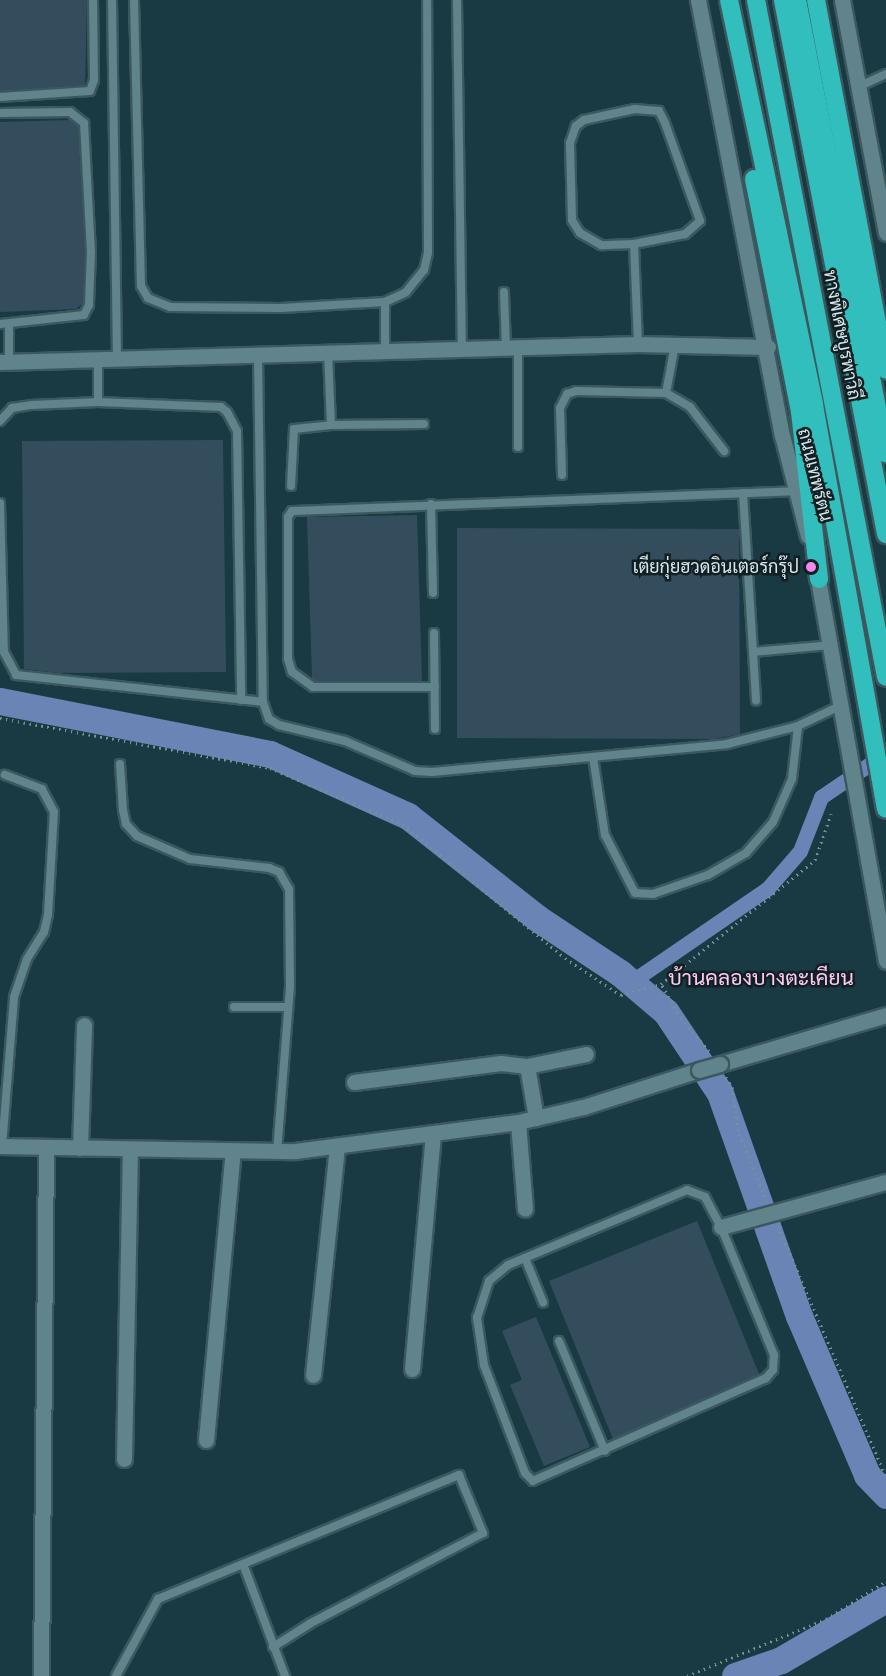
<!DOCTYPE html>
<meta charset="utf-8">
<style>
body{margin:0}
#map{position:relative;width:886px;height:1676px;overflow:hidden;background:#193a42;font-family:Poppins,Sarabun,sans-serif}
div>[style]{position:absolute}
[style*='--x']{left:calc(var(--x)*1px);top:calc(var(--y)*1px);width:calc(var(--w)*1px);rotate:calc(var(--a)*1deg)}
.canal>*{height:15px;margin:-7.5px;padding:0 7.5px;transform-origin:7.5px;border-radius:7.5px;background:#6984b5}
.river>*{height:27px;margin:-13.5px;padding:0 13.5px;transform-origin:13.5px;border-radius:13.5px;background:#6984b5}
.building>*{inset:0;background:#344d5d}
.path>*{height:3px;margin-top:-1.5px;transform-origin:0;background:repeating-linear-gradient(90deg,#779197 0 1.5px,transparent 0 6px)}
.roads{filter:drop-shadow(2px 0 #3c585f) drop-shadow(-2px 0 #3c585f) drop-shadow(0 2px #3c585f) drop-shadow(0 -2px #3c585f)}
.lane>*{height:8px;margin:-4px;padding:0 4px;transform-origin:4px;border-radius:4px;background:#60838c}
.street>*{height:15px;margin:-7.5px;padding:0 7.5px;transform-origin:7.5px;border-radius:7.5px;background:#60838c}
.secondary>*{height:15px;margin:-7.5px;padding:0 7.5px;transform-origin:7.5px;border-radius:7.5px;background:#60838c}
.highway>*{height:18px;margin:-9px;padding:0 9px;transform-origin:9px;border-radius:9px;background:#31bebc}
.bridges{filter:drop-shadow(2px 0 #3c585f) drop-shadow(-2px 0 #3c585f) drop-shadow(0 2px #3c585f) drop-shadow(0 -2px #3c585f)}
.street-bridge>*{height:15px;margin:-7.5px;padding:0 7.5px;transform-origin:7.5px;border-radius:7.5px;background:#60838c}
.dots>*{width:16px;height:16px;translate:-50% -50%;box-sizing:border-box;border:3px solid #111f22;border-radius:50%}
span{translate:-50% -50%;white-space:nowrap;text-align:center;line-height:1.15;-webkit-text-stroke:5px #111f22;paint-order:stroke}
.street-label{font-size:18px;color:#d5e7ec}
.poi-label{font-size:18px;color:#d5e7ec}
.right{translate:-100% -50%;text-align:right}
.quarter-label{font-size:21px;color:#fdcaf6}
</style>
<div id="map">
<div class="canal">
<i style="--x:631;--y:982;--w:165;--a:-34.4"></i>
<i style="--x:767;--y:889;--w:50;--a:-49"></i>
<i style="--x:800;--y:851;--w:58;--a:-68.7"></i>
<i style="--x:821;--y:797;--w:78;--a:-34.1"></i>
</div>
<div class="river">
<i style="--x:0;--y:701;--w:275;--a:11.1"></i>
<i style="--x:270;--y:754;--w:151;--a:24.2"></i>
<i style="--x:408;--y:816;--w:164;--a:38.3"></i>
<i style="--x:537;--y:918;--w:100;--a:33.5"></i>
<i style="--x:620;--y:973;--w:60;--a:40.3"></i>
<i style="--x:666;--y:1012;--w:97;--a:56.3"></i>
<i style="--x:720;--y:1093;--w:237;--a:70.5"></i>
<i style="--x:799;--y:1316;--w:173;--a:66.8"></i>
<i style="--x:867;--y:1475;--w:28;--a:46"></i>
<i style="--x:735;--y:1676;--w:49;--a:-19.2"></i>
<i style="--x:781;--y:1660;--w:121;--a:-30.2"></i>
</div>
<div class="building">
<i style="clip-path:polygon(0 0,87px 0,85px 85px,0 91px)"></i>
<i style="clip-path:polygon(70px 120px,78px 126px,85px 252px,83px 303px,76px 309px,0 312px,0 122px)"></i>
<i style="clip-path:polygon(223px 440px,226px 672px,58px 673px,24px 669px,22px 441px)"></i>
<i style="clip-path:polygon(417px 515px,422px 681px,315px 681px,312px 678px,307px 517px)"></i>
<i style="clip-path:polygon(457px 528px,739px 529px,740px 734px,715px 739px,457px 738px)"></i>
<i style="clip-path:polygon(697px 1221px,759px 1374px,613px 1439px,549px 1281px)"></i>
<i style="clip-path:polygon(536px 1317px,590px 1447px,544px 1466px,510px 1385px,522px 1380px,502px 1331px)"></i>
</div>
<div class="path">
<i style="--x:0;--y:718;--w:275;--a:10.5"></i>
<i style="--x:270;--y:768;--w:144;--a:22.8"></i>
<i style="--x:403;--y:824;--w:210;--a:39.6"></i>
<i style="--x:565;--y:958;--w:67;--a:33.5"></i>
<i style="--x:621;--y:995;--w:41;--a:-15.4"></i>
<i style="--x:709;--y:1051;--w:43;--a:-130.3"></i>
<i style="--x:681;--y:1018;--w:39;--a:-120"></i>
<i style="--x:661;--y:984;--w:198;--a:-38.8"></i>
<i style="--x:815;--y:860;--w:49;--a:-70.8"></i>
<i style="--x:726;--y:1077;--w:12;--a:59"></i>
<i style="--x:732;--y:1087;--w:48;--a:81.5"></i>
<i style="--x:739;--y:1134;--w:73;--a:67.3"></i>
<i style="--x:778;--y:1226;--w:273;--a:66.7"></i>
<i style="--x:687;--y:1676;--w:150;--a:-22.3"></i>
<i style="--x:826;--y:1619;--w:71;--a:-32.3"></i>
</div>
<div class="roads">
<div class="lane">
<i style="--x:112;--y:0;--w:359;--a:89.2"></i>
<i style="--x:134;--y:0;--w:286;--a:88.6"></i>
<i style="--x:141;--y:286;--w:14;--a:60"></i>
<i style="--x:148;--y:298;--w:24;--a:22"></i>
<i style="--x:170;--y:307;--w:111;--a:0.5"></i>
<i style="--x:281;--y:308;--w:104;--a:-3.3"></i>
<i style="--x:385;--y:302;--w:23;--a:-25"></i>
<i style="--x:406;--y:292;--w:28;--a:-51"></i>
<i style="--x:424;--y:270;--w:17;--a:-77"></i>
<i style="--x:428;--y:253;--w:253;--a:-90.2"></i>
<i style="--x:457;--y:0;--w:349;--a:89.2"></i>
<i style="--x:858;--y:87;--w:31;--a:-25"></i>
<i style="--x:0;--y:97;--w:90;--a:-3.8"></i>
<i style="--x:90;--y:91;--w:12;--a:-70"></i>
<i style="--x:94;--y:80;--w:80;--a:-90.7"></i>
<i style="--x:635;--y:109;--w:24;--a:5"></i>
<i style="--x:659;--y:111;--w:13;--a:63"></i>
<i style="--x:665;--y:123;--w:104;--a:70.3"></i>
<i style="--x:700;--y:221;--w:20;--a:139"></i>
<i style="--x:685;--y:234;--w:52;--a:168.9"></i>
<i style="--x:634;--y:244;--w:33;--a:178"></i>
<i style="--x:601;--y:245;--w:24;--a:-150"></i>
<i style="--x:580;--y:233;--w:15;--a:-122"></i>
<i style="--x:572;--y:220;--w:77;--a:-91.5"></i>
<i style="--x:570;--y:143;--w:18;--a:-71"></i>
<i style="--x:576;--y:126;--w:10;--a:-37"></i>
<i style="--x:584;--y:120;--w:52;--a:-12.2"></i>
<i style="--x:0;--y:113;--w:70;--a:-0.8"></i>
<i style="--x:70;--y:112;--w:18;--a:38"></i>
<i style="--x:84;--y:123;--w:129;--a:86.9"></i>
<i style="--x:91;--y:252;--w:53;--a:92.2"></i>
<i style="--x:89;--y:305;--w:11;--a:117"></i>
<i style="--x:84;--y:315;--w:84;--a:173.9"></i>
<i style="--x:634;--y:244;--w:100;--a:87.7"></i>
<i style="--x:504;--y:292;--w:56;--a:88"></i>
<i style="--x:9;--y:324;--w:37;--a:90"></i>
<i style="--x:518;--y:348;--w:99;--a:90"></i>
<i style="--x:385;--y:351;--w:49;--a:-90"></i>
<i style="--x:328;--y:353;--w:72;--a:87.6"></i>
<i style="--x:331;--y:425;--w:93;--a:-0.6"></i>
<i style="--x:258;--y:355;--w:347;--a:89.2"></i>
<i style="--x:263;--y:702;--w:18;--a:71"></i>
<i style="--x:269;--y:719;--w:12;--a:31"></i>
<i style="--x:279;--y:725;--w:68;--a:13.6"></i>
<i style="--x:345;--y:741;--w:76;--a:23.2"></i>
<i style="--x:415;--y:771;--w:17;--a:3"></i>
<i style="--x:432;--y:772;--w:296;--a:-5.4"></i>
<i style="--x:727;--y:744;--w:73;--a:-14.2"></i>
<i style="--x:798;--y:726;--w:49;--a:-25.5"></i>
<i style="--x:666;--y:393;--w:49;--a:-79.4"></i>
<i style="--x:98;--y:402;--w:43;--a:-90"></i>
<i style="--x:0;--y:421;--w:18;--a:-47"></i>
<i style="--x:12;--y:408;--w:20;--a:-9"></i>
<i style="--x:32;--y:405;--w:66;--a:-2.6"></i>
<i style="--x:98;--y:402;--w:123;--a:2.3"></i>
<i style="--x:221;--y:407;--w:8;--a:40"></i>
<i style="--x:227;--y:412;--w:21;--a:62"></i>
<i style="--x:237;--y:431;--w:269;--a:89.1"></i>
<i style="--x:562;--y:475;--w:67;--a:-91.7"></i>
<i style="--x:560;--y:408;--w:16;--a:-63"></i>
<i style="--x:567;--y:394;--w:9;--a:-18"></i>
<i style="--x:576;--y:391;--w:90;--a:1.3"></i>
<i style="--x:666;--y:393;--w:28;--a:30"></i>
<i style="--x:690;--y:407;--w:56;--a:52.3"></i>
<i style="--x:291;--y:486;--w:57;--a:-87"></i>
<i style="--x:294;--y:429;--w:37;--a:-6"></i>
<i style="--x:743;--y:493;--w:208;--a:86.4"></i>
<i style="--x:0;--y:503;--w:149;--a:88.5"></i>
<i style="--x:4;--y:652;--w:26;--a:62"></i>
<i style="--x:16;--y:675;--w:248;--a:6.2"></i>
<i style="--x:431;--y:504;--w:89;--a:88.7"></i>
<i style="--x:434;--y:633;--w:96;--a:89.4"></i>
<i style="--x:753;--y:652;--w:79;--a:-5.1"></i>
<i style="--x:435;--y:687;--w:122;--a:180"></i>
<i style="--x:313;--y:687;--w:26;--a:-144"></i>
<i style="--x:292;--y:672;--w:14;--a:-107"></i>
<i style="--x:288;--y:659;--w:142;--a:-90"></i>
<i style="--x:288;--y:517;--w:7;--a:-56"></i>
<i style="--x:292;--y:511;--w:504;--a:-2.27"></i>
<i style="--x:593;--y:757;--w:79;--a:81.3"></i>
<i style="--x:605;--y:835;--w:65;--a:62.7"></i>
<i style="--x:635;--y:893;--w:18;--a:3"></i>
<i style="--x:653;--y:894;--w:58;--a:-19.1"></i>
<i style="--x:708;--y:875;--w:44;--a:-30.1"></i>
<i style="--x:746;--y:853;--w:41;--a:-48.9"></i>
<i style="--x:773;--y:822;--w:47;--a:-66.2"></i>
<i style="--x:792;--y:779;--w:53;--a:-83.5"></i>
<i style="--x:120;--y:764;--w:46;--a:86.3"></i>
<i style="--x:123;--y:810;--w:14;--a:78"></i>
<i style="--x:126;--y:824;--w:16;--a:47"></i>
<i style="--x:137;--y:836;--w:58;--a:23.5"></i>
<i style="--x:190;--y:859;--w:80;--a:6.5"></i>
<i style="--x:269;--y:868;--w:11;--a:22"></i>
<i style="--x:279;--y:872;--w:20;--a:60"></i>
<i style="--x:289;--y:889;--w:98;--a:89.4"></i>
<i style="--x:290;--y:987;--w:166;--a:94.5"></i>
<i style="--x:234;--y:1007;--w:54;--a:0"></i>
<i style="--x:2;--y:1147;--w:150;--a:-85.4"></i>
<i style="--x:14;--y:997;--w:40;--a:-71.1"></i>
<i style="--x:27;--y:959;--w:32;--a:-58"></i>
<i style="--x:44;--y:932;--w:17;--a:-77"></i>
<i style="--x:48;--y:915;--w:103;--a:-86.7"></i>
<i style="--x:54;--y:812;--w:26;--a:-118"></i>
<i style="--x:42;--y:789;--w:40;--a:-159"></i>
<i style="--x:687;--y:1190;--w:19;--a:21"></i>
<i style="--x:705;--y:1197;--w:34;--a:62"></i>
<i style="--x:721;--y:1227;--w:139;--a:67.5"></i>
<i style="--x:774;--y:1355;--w:15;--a:94"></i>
<i style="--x:773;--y:1370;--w:11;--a:131"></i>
<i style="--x:766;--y:1378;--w:255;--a:156.2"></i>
<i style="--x:533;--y:1481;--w:11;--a:-135"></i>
<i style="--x:525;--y:1473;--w:116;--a:-110.8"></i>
<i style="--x:484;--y:1365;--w:48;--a:-98.5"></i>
<i style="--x:477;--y:1318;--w:39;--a:-72"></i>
<i style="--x:489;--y:1281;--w:25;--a:-40"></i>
<i style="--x:508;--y:1265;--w:194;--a:-22.7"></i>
<i style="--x:525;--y:1258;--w:48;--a:67.8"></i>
<i style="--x:559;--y:1341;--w:119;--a:67.3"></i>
<i style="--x:243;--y:1564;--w:120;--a:69.4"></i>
<i style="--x:116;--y:1676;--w:88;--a:-61.4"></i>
<i style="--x:158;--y:1599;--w:326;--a:-22.4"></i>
<i style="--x:459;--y:1475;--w:63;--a:67.5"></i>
<i style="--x:483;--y:1533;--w:194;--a:152.4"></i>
<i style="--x:311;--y:1623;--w:45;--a:147.7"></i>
</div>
<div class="street">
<i style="--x:0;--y:362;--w:638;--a:-1.62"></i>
<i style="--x:638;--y:344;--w:130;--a:1.3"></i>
<i style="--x:720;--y:1064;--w:173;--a:-16.4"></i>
<i style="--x:527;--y:1066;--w:60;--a:-11.5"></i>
<i style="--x:354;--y:1082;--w:148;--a:-7.4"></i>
<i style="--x:501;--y:1063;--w:26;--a:7"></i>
<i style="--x:527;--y:1066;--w:53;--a:80.2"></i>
<i style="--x:518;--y:1122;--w:87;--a:85.4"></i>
<i style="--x:0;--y:1146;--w:295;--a:1"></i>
<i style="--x:295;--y:1151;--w:225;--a:-7.4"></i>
<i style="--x:518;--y:1122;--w:67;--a:-13"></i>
<i style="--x:583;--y:1107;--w:122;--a:-17.7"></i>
<i style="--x:80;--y:1148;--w:123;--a:-88.1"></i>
<i style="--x:721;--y:1227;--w:171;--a:-15.3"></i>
<i style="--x:412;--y:1369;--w:236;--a:-84.9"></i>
<i style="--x:313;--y:1375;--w:230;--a:-84"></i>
<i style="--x:206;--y:1440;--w:290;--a:-84.7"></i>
<i style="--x:124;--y:1459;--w:309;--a:-88.9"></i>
<i style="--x:41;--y:1676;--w:528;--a:-89.46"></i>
</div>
<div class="secondary">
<i style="--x:698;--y:0;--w:443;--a:79.1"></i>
<i style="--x:782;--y:435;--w:104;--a:75.6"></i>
<i style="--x:842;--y:0;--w:237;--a:79.3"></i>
<i style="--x:816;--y:568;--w:399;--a:79.9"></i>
</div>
<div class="highway">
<i style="--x:729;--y:0;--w:414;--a:78.1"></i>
<i style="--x:814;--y:405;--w:410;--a:79.9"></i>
<i style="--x:756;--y:0;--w:689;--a:79.13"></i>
<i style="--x:783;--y:0;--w:544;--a:79.08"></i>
<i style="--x:797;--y:0;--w:462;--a:78.9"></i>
<i style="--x:816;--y:0;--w:376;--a:79.3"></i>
<i style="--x:754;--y:179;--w:237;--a:78.8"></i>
<i style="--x:800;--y:412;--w:168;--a:83.5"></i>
</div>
</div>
<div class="bridges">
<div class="street-bridge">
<i style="--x:699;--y:1070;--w:22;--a:-16"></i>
</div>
</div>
<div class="dots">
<i style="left:811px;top:567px;background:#f688ec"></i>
</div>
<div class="street-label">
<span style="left:842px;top:335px;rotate:79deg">ทางพิเศษบูรพาวิถี</span>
<span style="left:815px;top:475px;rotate:76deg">ถนนเทพรัตน</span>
</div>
<div class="poi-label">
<span class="right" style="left:799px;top:567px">เตียกุ่ยฮวดอินเตอร์กรุ๊ป</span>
</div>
<div class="quarter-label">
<span style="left:761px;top:978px">บ้านคลองบางตะเคียน</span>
</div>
</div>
